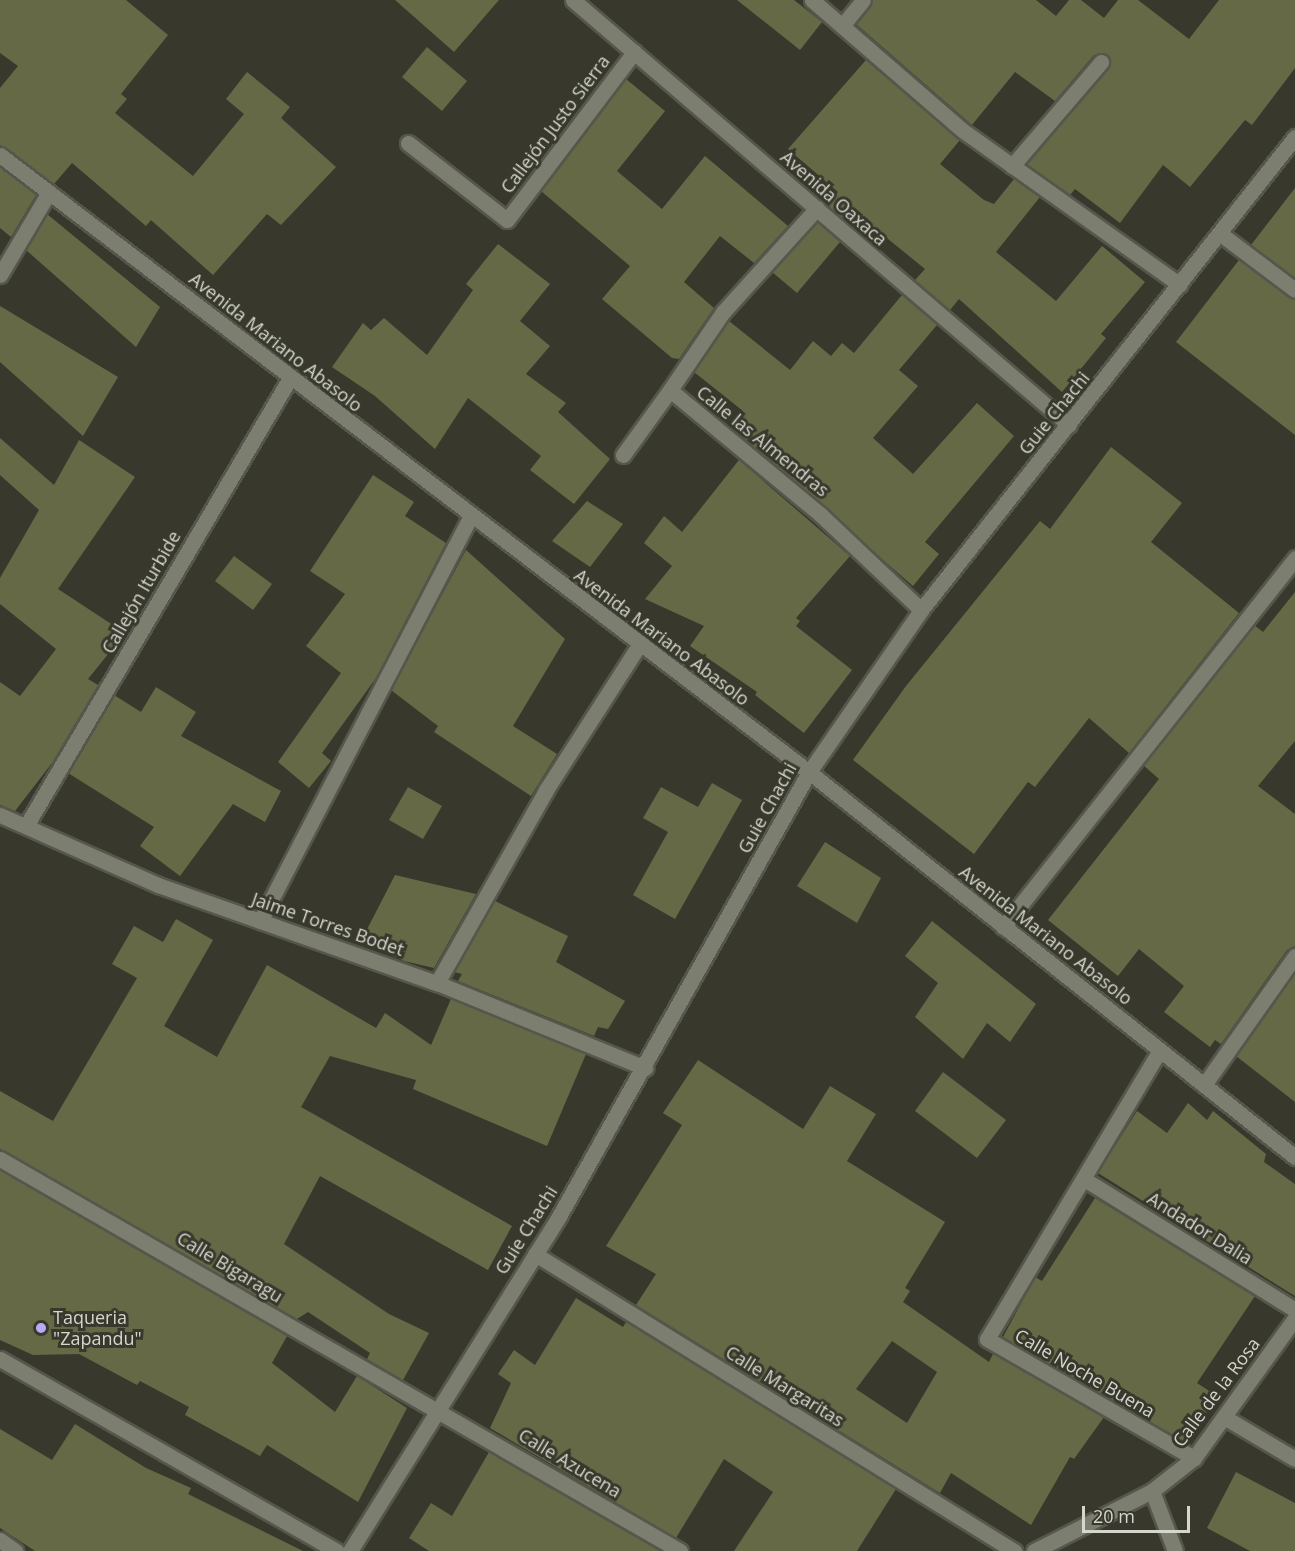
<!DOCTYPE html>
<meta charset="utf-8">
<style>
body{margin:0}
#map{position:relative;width:1295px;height:1551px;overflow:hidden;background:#38392c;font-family:"Open Sans",sans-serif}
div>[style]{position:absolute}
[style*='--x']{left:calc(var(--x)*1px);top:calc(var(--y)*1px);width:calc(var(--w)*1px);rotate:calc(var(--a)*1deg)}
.building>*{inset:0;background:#666946}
.roads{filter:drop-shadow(2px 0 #56574c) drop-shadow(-2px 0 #56574c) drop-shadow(0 2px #56574c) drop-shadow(0 -2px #56574c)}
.street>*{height:15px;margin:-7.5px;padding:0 7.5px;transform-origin:7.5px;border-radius:7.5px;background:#7c7e6f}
.secondary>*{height:15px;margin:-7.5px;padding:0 7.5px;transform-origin:7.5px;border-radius:7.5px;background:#7c7e6f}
.dots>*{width:16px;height:16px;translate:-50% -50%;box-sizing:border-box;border:3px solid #38392c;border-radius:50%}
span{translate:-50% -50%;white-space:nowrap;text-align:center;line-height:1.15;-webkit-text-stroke:6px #38392c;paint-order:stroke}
.street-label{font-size:18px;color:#d5d6ce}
.poi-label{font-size:18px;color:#d5d6ce}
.left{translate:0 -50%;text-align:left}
.scale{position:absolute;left:1082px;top:1506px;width:108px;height:27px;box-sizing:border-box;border:3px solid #d5d6ce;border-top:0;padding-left:8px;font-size:18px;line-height:21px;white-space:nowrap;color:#d5d6ce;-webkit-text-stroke:4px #38392c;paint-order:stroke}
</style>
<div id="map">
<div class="building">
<i style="clip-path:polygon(0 0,126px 0,168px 35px,121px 94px,127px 99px,115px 113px,193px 176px,244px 114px,226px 99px,247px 72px,290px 107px,281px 118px,336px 167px,281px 225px,267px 214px,213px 275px,151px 220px,146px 226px,72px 163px,54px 184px,0 145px,0 88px,18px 66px,0 53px)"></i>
<i style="clip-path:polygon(395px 0,499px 0,454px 52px)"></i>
<i style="clip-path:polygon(737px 0,794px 0,822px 22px,800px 50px)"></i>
<i style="clip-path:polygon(873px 0,1036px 0,1056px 16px,1069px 0,1081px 0,1104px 18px,1118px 0,1138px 0,1189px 39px,1219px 0,1295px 0,1295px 68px,1252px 125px,1245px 120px,1190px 187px,1163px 165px,1120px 223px,1075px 189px,1070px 195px,1027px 164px,1108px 68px,1108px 55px,1094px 55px,1055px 101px,1015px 72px,972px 125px,856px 24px)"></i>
<i style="clip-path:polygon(427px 47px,467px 81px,442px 111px,402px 77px)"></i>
<i style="clip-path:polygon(866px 60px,960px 140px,940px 164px,984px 200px,994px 204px,1014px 179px,1040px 197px,996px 252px,1056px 301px,1102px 246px,1145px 282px,1101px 334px,1106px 338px,1062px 392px,959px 299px,950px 310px,915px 280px,925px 269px,861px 217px,853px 227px,827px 205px,838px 192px,788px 149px)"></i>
<i style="clip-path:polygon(626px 79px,665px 111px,617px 171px,662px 209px,705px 156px,788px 226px,754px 263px,720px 236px,684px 282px,714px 308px,679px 359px,672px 358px,602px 299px,630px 266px,541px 191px)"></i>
<i style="clip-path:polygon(0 167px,36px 195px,11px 237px,0 228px)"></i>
<i style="clip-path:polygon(1295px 188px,1295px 278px,1251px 245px)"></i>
<i style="clip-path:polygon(47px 214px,160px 307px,136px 347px,26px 250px)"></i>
<i style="clip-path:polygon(817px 222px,840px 242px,797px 293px,772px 272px)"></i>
<i style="clip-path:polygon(498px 244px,550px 284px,520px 321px,550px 346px,526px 374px,566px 403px,558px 412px,610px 459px,574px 504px,530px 470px,541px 456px,468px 398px,435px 449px,375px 396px,332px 367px,363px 323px,371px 330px,384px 318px,427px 355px,473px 290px,466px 284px)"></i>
<i style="clip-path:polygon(1239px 260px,1295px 300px,1295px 435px,1176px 342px)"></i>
<i style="clip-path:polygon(902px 295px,937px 325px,899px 370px,918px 386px,873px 438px,913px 474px,977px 403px,1014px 436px,925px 542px,939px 554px,913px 586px,730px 427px,743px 411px,694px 372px,729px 321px,790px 370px,813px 341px,831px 356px,842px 343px,854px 353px)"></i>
<i style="clip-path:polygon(0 306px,118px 377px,83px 436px,0 362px)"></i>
<i style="clip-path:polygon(0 438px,54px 485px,79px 440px,135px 477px,58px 589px,125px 633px,88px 679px,98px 685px,52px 763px,15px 811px,0 805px,0 682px,20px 696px,56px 649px,0 604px,0 578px,39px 510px,0 475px)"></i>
<i style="clip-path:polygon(1111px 447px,1182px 503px,1151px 542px,1239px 613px,1129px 753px,1089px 718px,1035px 787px,1028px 782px,974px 854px,853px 760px,906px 686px,1040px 521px,1050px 529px)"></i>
<i style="clip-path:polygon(739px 460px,850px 556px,796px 618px,800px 621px,796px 626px,852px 670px,804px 733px,755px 695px,757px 692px,690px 646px,704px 626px,645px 599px,672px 566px,644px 543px,664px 516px,682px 532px)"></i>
<i style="clip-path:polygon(373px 475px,414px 502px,405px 516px,446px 543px,376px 678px,322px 753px,331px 761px,309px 788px,278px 762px,341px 673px,306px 646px,345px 594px,310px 571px)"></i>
<i style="clip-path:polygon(587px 501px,623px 524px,590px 567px,552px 541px)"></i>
<i style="clip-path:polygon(466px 550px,565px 639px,513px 726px,557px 754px,531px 796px,434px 732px,438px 726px,391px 690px)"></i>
<i style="clip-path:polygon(234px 556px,272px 584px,253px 610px,215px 581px)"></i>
<i style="clip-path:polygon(1295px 592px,1295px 741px,1258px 786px,1295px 814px,1295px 946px,1287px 950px,1221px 1044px,1215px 1040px,1210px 1047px,1164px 1012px,1184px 986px,1139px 949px,1118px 976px,1048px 920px,1159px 779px,1143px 765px,1254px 625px,1263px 632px)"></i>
<i style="clip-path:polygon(156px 687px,196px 712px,181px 736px,281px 791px,265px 822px,233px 804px,180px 876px,140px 846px,154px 827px,68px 773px,114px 695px,141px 712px)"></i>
<i style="clip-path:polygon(712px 783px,742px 800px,675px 919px,633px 895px,668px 832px,643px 818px,661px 787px,698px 807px)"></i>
<i style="clip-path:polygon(408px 787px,442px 806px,423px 839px,389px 820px)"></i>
<i style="clip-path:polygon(825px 842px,881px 878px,857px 923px,797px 886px)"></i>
<i style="clip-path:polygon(395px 875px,476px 894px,434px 968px,404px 961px,361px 941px)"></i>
<i style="clip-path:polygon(495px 901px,568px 936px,556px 962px,625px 1001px,608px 1029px,598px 1027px,594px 1036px,458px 981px,462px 974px,454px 972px)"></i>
<i style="clip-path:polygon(176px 919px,213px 940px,164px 1026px,217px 1057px,267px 965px,376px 1028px,385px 1013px,431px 1045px,451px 999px,586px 1054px,547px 1146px,413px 1089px,416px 1080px,330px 1056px,301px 1107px,512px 1226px,488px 1270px,320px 1176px,284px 1244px,389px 1314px,429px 1333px,403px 1380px,367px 1359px,370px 1353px,308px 1312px,297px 1319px,0 1149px,0 1091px,53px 1121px,137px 978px,112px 964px,134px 926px,163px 942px)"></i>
<i style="clip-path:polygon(932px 921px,1036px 1004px,1010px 1042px,987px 1023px,963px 1059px,915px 1017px,938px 983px,905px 956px)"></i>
<i style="clip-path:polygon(1295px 973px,1295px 1102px,1236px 1056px)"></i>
<i style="clip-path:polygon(evenodd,698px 1060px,803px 1129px,830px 1086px,876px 1114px,847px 1161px,945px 1222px,905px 1288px,910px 1291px,903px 1302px,989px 1362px,993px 1354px,1104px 1417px,1074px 1459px,1070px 1457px,1031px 1525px,951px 1473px,940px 1493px,636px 1305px,656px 1274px,606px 1246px,682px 1125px,663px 1113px,698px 1060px,892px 1341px,937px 1372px,907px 1423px,856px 1389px,892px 1341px)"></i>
<i style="clip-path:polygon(943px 1072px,1006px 1120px,977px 1158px,915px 1111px)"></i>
<i style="clip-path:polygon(1188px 1103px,1207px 1120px,1213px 1111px,1266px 1154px,1264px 1162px,1295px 1184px,1295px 1296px,1098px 1173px,1137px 1111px,1167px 1133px)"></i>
<i style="clip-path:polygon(0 1170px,287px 1336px,272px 1363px,335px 1412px,357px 1376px,407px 1408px,358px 1502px,267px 1445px,260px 1456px,185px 1415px,189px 1407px,140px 1381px,137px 1385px,79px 1354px,33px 1355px,0 1340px)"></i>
<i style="clip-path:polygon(1095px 1198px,1255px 1296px,1197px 1383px,1217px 1396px,1187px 1443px,1003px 1337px,1035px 1277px,1042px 1281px)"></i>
<i style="clip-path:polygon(576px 1298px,623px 1327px,626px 1322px,896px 1489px,857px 1551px,734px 1551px,773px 1492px,724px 1459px,676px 1538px,490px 1428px,511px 1383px,498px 1374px,514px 1350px,535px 1365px)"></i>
<i style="clip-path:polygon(75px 1424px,146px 1468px,191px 1488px,188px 1494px,303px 1551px,35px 1551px,0 1528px,0 1429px,52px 1460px)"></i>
<i style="clip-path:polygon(489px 1452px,660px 1551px,429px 1551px,409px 1538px,431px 1503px,452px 1516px)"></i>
<i style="clip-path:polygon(1236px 1472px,1295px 1503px,1295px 1551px,1250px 1551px,1207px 1528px)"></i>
</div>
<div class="roads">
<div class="street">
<i style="--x:573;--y:0;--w:653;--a:40.59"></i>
<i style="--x:812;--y:0;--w:198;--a:40.9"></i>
<i style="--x:962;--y:130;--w:267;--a:35.4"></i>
<i style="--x:842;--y:26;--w:33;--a:-51"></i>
<i style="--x:408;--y:143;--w:125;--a:37.9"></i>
<i style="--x:507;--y:220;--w:211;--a:-52.9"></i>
<i style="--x:1012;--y:166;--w:137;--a:-49.4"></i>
<i style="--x:817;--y:208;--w:140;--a:132.1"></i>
<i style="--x:723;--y:312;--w:94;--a:124.2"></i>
<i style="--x:670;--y:390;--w:196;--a:39.6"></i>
<i style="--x:821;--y:515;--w:138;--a:43.5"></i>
<i style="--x:1222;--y:235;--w:91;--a:37"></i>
<i style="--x:0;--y:275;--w:96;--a:-59.4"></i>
<i style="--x:623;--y:455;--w:80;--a:-54.1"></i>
<i style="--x:0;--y:815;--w:173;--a:23.9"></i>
<i style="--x:158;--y:885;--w:296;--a:19.4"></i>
<i style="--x:437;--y:983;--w:225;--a:22.2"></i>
<i style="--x:26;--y:826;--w:520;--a:-59.49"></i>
<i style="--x:260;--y:921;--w:457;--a:-62.5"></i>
<i style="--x:1003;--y:927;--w:471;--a:-51.6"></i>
<i style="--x:437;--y:983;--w:222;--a:-60.5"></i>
<i style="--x:546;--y:790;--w:172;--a:-57.3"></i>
<i style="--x:1160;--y:1050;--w:337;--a:120.9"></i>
<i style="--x:987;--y:1339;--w:239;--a:29.9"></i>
<i style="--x:1204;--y:1085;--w:158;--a:-54.8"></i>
<i style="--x:0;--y:1159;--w:785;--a:29.96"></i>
<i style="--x:1084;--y:1179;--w:248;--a:31.8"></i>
<i style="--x:535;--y:1254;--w:564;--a:31.8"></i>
<i style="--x:0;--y:1359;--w:388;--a:29.7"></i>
<i style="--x:1224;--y:1417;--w:82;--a:30.6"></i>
<i style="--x:1152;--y:1491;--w:64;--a:69"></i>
<i style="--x:0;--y:1540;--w:19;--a:36"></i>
<i style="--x:350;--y:1551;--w:393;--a:-58"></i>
<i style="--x:558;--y:1218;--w:512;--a:-60.63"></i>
<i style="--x:809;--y:772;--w:197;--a:-55.3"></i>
<i style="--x:921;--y:610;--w:603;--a:-51.67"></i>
<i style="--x:1034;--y:1551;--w:132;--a:-27"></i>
<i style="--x:1152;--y:1491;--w:53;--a:-38.2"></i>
<i style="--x:1194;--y:1458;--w:173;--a:-54.2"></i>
</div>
<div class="secondary">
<i style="--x:0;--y:155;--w:1017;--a:37.33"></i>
<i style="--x:809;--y:772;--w:620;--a:38.39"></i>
</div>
</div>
<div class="dots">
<i style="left:41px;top:1328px;background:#b9abf7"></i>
</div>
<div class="street-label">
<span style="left:555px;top:124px;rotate:-53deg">Callejón Justo Sierra</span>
<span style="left:834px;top:198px;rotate:41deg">Avenida Oaxaca</span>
<span style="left:276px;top:342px;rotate:38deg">Avenida Mariano Abasolo</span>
<span style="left:1054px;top:413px;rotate:-51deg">Guie Chachi</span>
<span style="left:763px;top:441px;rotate:39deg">Calle las Almendras</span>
<span style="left:141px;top:592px;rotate:-60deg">Callejón Iturbide</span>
<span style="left:662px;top:637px;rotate:37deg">Avenida Mariano Abasolo</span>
<span style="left:767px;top:808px;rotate:-61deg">Guie Chachi</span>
<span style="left:328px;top:924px;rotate:19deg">Jaime Torres Bodet</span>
<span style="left:1046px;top:935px;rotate:38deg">Avenida Mariano Abasolo</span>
<span style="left:1200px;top:1228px;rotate:32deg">Andador Dalia</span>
<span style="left:526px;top:1230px;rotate:-58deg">Guie Chachi</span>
<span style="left:230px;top:1267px;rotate:31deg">Calle Bigaragu</span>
<span style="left:1085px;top:1373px;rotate:30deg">Calle Noche Buena</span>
<span style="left:785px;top:1386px;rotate:32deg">Calle Margaritas</span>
<span style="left:1216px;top:1392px;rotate:-53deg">Calle de la Rosa</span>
<span style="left:570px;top:1463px;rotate:31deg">Calle Azucena</span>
</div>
<div class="poi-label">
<span class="left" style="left:53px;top:1328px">Taqueria<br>"Zapandu"</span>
</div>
<div class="scale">20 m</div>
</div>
